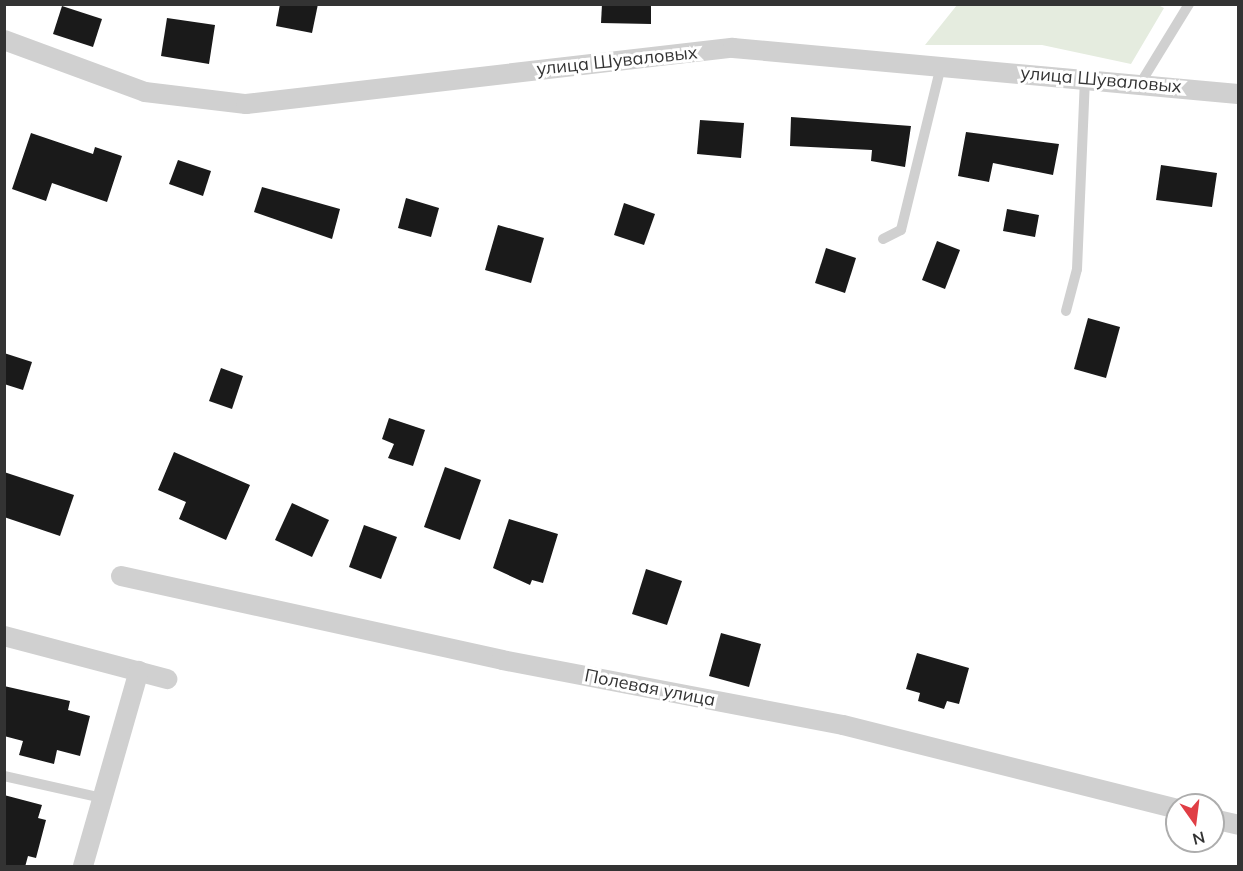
<!DOCTYPE html>
<meta charset="utf-8">
<style>
body{margin:0}
#map{position:relative;width:1243px;height:871px;overflow:hidden;background:#fff;font-family:Mulish,sans-serif}
div>[style]{position:absolute}
[style*='--x']{left:calc(var(--x)*1px);top:calc(var(--y)*1px);width:calc(var(--w)*1px);rotate:calc(var(--a)*1deg)}
.green>*{inset:0;background:#e5ecdf}
.building>*{inset:0;background:#1a1a1a}
.service>*{height:10px;margin:-5px;padding:0 5px;transform-origin:5px;border-radius:5px;background:#d0d0d0}
.minor>*{height:20px;margin:-10px;padding:0 10px;transform-origin:10px;border-radius:10px;background:#d0d0d0}
span{translate:-50% -50%;white-space:nowrap;text-align:center;line-height:1.15;-webkit-text-stroke:6px #fff;paint-order:stroke}
.street-label{font-size:18px;color:#333}
.frame{position:absolute;inset:0;border:6px solid #333;pointer-events:none}
.north{position:absolute;left:1165px;top:793px;width:60px;height:60px;box-sizing:border-box;background:#fff;border:2px solid #adadad;border-radius:50%;rotate:166deg;font-size:16px;font-weight:700;line-height:24px;text-align:center;color:#333}
.north::after{content:'';display:block;margin:auto;width:21px;height:27px;background:#e03e45;clip-path:polygon(50% 0,100% 100%,50% 72%,0 100%)}
</style>
<div id="map">
<div class="green">
<i style="clip-path:polygon(1158px 5px,1164px 8px,1131px 64px,1042px 45px,925px 45px,957px 5px)"></i>
</div>
<div class="building">
<i style="clip-path:polygon(280px 4px,318px 4px,312px 33px,276px 26px)"></i>
<i style="clip-path:polygon(602px 4px,651px 4px,651px 24px,601px 23px)"></i>
<i style="clip-path:polygon(62px 6px,102px 19px,93px 47px,53px 34px)"></i>
<i style="clip-path:polygon(167px 18px,215px 25px,209px 64px,161px 56px)"></i>
<i style="clip-path:polygon(791px 117px,911px 126px,905px 167px,871px 161px,872px 150px,790px 146px)"></i>
<i style="clip-path:polygon(700px 120px,744px 123px,741px 158px,697px 154px)"></i>
<i style="clip-path:polygon(966px 132px,1059px 144px,1053px 175px,993px 163px,989px 182px,958px 176px)"></i>
<i style="clip-path:polygon(31px 133px,93px 154px,95px 147px,122px 156px,107px 202px,52px 183px,46px 201px,12px 189px)"></i>
<i style="clip-path:polygon(178px 160px,211px 171px,203px 196px,169px 184px)"></i>
<i style="clip-path:polygon(1161px 165px,1217px 173px,1212px 207px,1156px 200px)"></i>
<i style="clip-path:polygon(262px 187px,340px 209px,332px 239px,254px 212px)"></i>
<i style="clip-path:polygon(406px 198px,439px 208px,431px 237px,398px 228px)"></i>
<i style="clip-path:polygon(624px 203px,655px 214px,644px 245px,614px 235px)"></i>
<i style="clip-path:polygon(1007px 209px,1039px 215px,1035px 237px,1003px 231px)"></i>
<i style="clip-path:polygon(498px 225px,544px 238px,531px 283px,485px 270px)"></i>
<i style="clip-path:polygon(937px 241px,960px 250px,945px 289px,922px 280px)"></i>
<i style="clip-path:polygon(826px 248px,856px 258px,845px 293px,815px 283px)"></i>
<i style="clip-path:polygon(1088px 318px,1120px 327px,1106px 378px,1074px 369px)"></i>
<i style="clip-path:polygon(4px 353px,32px 362px,23px 390px,4px 384px)"></i>
<i style="clip-path:polygon(221px 368px,243px 376px,232px 409px,209px 401px)"></i>
<i style="clip-path:polygon(389px 418px,425px 430px,413px 466px,388px 458px,394px 444px,382px 439px)"></i>
<i style="clip-path:polygon(174px 452px,250px 485px,226px 540px,179px 519px,186px 502px,158px 490px)"></i>
<i style="clip-path:polygon(445px 467px,481px 480px,460px 540px,424px 527px)"></i>
<i style="clip-path:polygon(4px 472px,74px 495px,60px 536px,4px 517px)"></i>
<i style="clip-path:polygon(292px 503px,329px 520px,312px 557px,275px 540px)"></i>
<i style="clip-path:polygon(509px 519px,558px 534px,543px 583px,532px 580px,530px 585px,493px 568px)"></i>
<i style="clip-path:polygon(364px 525px,397px 537px,381px 579px,349px 567px)"></i>
<i style="clip-path:polygon(646px 569px,682px 581px,667px 625px,632px 614px)"></i>
<i style="clip-path:polygon(721px 633px,761px 644px,749px 687px,709px 676px)"></i>
<i style="clip-path:polygon(917px 653px,969px 668px,959px 704px,947px 701px,944px 709px,918px 701px,920px 693px,906px 689px)"></i>
<i style="clip-path:polygon(4px 686px,70px 701px,68px 710px,90px 716px,80px 756px,57px 750px,54px 764px,19px 755px,23px 741px,4px 736px)"></i>
<i style="clip-path:polygon(4px 795px,42px 805px,38px 818px,46px 820px,36px 858px,28px 856px,25px 867px,4px 867px)"></i>
</div>
<div class="service">
<i style="--x:1140;--y:84;--w:94;--a:-58.5"></i>
<i style="--x:883;--y:239;--w:20;--a:-27"></i>
<i style="--x:901;--y:230;--w:169;--a:-76.3"></i>
<i style="--x:1066;--y:311;--w:43;--a:-75.3"></i>
<i style="--x:1077;--y:269;--w:190;--a:-87.6"></i>
<i style="--x:4;--y:776;--w:100;--a:12.7"></i>
</div>
<div class="minor">
<i style="--x:4;--y:40;--w:150;--a:20.2"></i>
<i style="--x:145;--y:92;--w:102;--a:6.8"></i>
<i style="--x:246;--y:104;--w:490;--a:-6.6"></i>
<i style="--x:733;--y:48;--w:507;--a:5.2"></i>
<i style="--x:121;--y:576;--w:390;--a:12.4"></i>
<i style="--x:502;--y:660;--w:347;--a:10.8"></i>
<i style="--x:843;--y:725;--w:344;--a:14.1"></i>
<i style="--x:4;--y:636;--w:169;--a:14.8"></i>
<i style="--x:1213;--y:819;--w:26;--a:13"></i>
<i style="--x:83;--y:866;--w:203;--a:-74"></i>
</div>
<div class="street-label">
<span style="left:617px;top:61px;rotate:-6deg">улица Шуваловых</span>
<span style="left:1101px;top:80px;rotate:5deg">улица Шуваловых</span>
<span style="left:650px;top:688px;rotate:11deg">Полевая улица</span>
</div>
<div class="frame"></div>
<div class="north">N</div>
</div>
